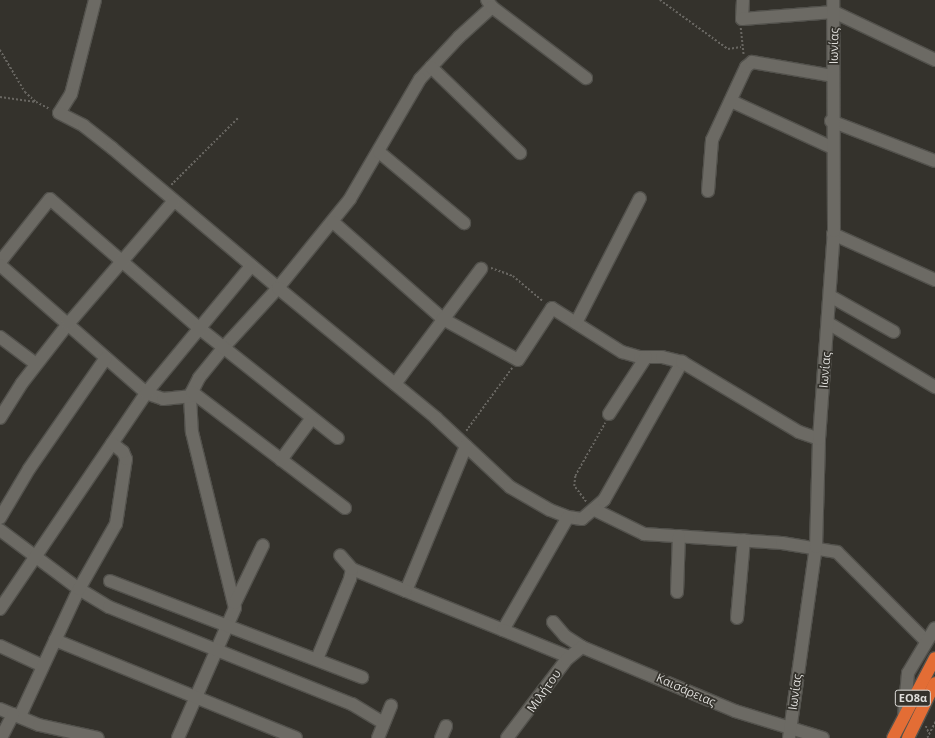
<!DOCTYPE html>
<meta charset="utf-8">
<style>
body{margin:0}
#map{position:relative;width:935px;height:738px;overflow:hidden;background:#34322c;font-family:"Open Sans",sans-serif}
div>[style]{position:absolute}
[style*='--x']{left:calc(var(--x)*1px);top:calc(var(--y)*1px);width:calc(var(--w)*1px);rotate:calc(var(--a)*1deg)}
.path>*{height:1.5px;margin-top:-0.75px;transform-origin:0;background:repeating-linear-gradient(90deg,#686661 0 2px,transparent 0 4px)}
.roads{filter:drop-shadow(1px 0 #52514c) drop-shadow(-1px 0 #52514c) drop-shadow(0 1px #52514c) drop-shadow(0 -1px #52514c)}
.minor>*{height:12px;margin:-6px;padding:0 6px;transform-origin:6px;border-radius:6px;background:#6c6a64}
.highway>*{height:12px;margin:-6px;padding:0 6px;transform-origin:6px;border-radius:6px;background:#e36d35}
span{translate:-50% -50%;white-space:nowrap;text-align:center;line-height:1.15;-webkit-text-stroke:3.5px #34322c;paint-order:stroke}
.shield-label span{padding:1px 3px;background:#34322c;border:1px solid;border-radius:3px;-webkit-text-stroke-width:0}
.shield-label{font-size:11px;color:#dfdedb;font-weight:700}
.street-label{font-size:12px;color:#dfdedb}
</style>
<div id="map">
<div class="path">
<i style="--x:660;--y:0;--w:84;--a:35.8"></i>
<i style="--x:728;--y:49;--w:13;--a:-9"></i>
<i style="--x:741;--y:28;--w:28;--a:84"></i>
<i style="--x:0;--y:50;--w:49;--a:59.2"></i>
<i style="--x:25;--y:92;--w:15;--a:42"></i>
<i style="--x:36;--y:102;--w:16;--a:27"></i>
<i style="--x:0;--y:97;--w:36;--a:8"></i>
<i style="--x:171;--y:185;--w:95;--a:-45"></i>
<i style="--x:491;--y:268;--w:23;--a:20"></i>
<i style="--x:513;--y:276;--w:40;--a:40"></i>
<i style="--x:466;--y:431;--w:78;--a:-53.9"></i>
<i style="--x:586;--y:502;--w:20;--a:-127"></i>
<i style="--x:574;--y:486;--w:10;--a:-84"></i>
<i style="--x:575;--y:476;--w:61;--a:-60.5"></i>
<i style="--x:926;--y:726;--w:8;--a:67"></i>
<i style="--x:927;--y:738;--w:18;--a:-63"></i>
</div>
<div class="roads">
<div class="minor">
<i style="--x:95;--y:0;--w:97;--a:104.3"></i>
<i style="--x:71;--y:94;--w:22;--a:122"></i>
<i style="--x:59;--y:113;--w:28;--a:27"></i>
<i style="--x:84;--y:126;--w:36;--a:38"></i>
<i style="--x:112;--y:148;--w:217;--a:40.1"></i>
<i style="--x:278;--y:288;--w:80;--a:132.5"></i>
<i style="--x:224;--y:347;--w:40;--a:129"></i>
<i style="--x:199;--y:378;--w:20;--a:117"></i>
<i style="--x:190;--y:396;--w:36;--a:87"></i>
<i style="--x:192;--y:432;--w:181;--a:76.3"></i>
<i style="--x:235;--y:608;--w:142;--a:113.7"></i>
<i style="--x:487;--y:0;--w:9;--a:54"></i>
<i style="--x:492;--y:7;--w:45;--a:137.7"></i>
<i style="--x:459;--y:37;--w:57;--a:132.9"></i>
<i style="--x:420;--y:79;--w:139;--a:120.3"></i>
<i style="--x:350;--y:199;--w:114;--a:129"></i>
<i style="--x:278;--y:288;--w:205;--a:39.4"></i>
<i style="--x:436;--y:418;--w:101;--a:43"></i>
<i style="--x:510;--y:487;--w:46;--a:29.9"></i>
<i style="--x:550;--y:510;--w:19;--a:21"></i>
<i style="--x:568;--y:517;--w:14;--a:8"></i>
<i style="--x:582;--y:519;--w:29;--a:-41"></i>
<i style="--x:604;--y:500;--w:159;--a:-60.5"></i>
<i style="--x:743;--y:0;--w:19;--a:93"></i>
<i style="--x:742;--y:19;--w:92;--a:-4.4"></i>
<i style="--x:834;--y:12;--w:112;--a:25.4"></i>
<i style="--x:492;--y:7;--w:118;--a:37.1"></i>
<i style="--x:431;--y:67;--w:124;--a:44"></i>
<i style="--x:731;--y:101;--w:110;--a:24.7"></i>
<i style="--x:831;--y:121;--w:111;--a:21"></i>
<i style="--x:379;--y:152;--w:111;--a:39.9"></i>
<i style="--x:708;--y:191;--w:51;--a:-85.5"></i>
<i style="--x:712;--y:140;--w:81;--a:-65"></i>
<i style="--x:746;--y:67;--w:8;--a:-40"></i>
<i style="--x:752;--y:62;--w:82;--a:9.8"></i>
<i style="--x:333;--y:222;--w:147;--a:41.4"></i>
<i style="--x:443;--y:319;--w:85;--a:28.7"></i>
<i style="--x:518;--y:360;--w:62;--a:-56.8"></i>
<i style="--x:552;--y:308;--w:83;--a:32.2"></i>
<i style="--x:622;--y:352;--w:19;--a:16"></i>
<i style="--x:640;--y:357;--w:22;--a:0"></i>
<i style="--x:662;--y:357;--w:21;--a:14"></i>
<i style="--x:682;--y:362;--w:136;--a:30.9"></i>
<i style="--x:799;--y:432;--w:21;--a:19"></i>
<i style="--x:833;--y:234;--w:112;--a:24.3"></i>
<i style="--x:0;--y:262;--w:80;--a:-51.6"></i>
<i style="--x:50;--y:199;--w:197;--a:40.9"></i>
<i style="--x:199;--y:328;--w:177;--a:38.4"></i>
<i style="--x:0;--y:265;--w:194;--a:41.2"></i>
<i style="--x:146;--y:393;--w:18;--a:19"></i>
<i style="--x:163;--y:399;--w:27;--a:-6"></i>
<i style="--x:830;--y:296;--w:73;--a:29.4"></i>
<i style="--x:576;--y:323;--w:140;--a:-62.9"></i>
<i style="--x:828;--y:323;--w:125;--a:30.9"></i>
<i style="--x:0;--y:337;--w:45;--a:36.9"></i>
<i style="--x:395;--y:384;--w:144;--a:-53.2"></i>
<i style="--x:192;--y:392;--w:192;--a:37.2"></i>
<i style="--x:609;--y:414;--w:68;--a:-57"></i>
<i style="--x:0;--y:418;--w:41;--a:-57.8"></i>
<i style="--x:22;--y:383;--w:75;--a:-52.1"></i>
<i style="--x:68;--y:324;--w:161;--a:-49.3"></i>
<i style="--x:466;--y:446;--w:157;--a:112.5"></i>
<i style="--x:406;--y:591;--w:105;--a:21.9"></i>
<i style="--x:503;--y:630;--w:130;--a:-60.1"></i>
<i style="--x:281;--y:460;--w:52;--a:-53.6"></i>
<i style="--x:595;--y:510;--w:55;--a:26.1"></i>
<i style="--x:644;--y:534;--w:138;--a:3.7"></i>
<i style="--x:782;--y:543;--w:56;--a:9.3"></i>
<i style="--x:837;--y:552;--w:126;--a:45"></i>
<i style="--x:0;--y:518;--w:57;--a:-59.4"></i>
<i style="--x:29;--y:469;--w:135;--a:-55.3"></i>
<i style="--x:0;--y:530;--w:99;--a:36.8"></i>
<i style="--x:79;--y:589;--w:35;--a:31"></i>
<i style="--x:109;--y:607;--w:262;--a:21.8"></i>
<i style="--x:352;--y:704;--w:37;--a:31"></i>
<i style="--x:352;--y:569;--w:58;--a:22.2"></i>
<i style="--x:110;--y:581;--w:270;--a:20.9"></i>
<i style="--x:677;--y:592;--w:56;--a:-88"></i>
<i style="--x:235;--y:603;--w:64;--a:-64.2"></i>
<i style="--x:0;--y:609;--w:261;--a:-55.9"></i>
<i style="--x:146;--y:393;--w:165;--a:-50.4"></i>
<i style="--x:737;--y:618;--w:78;--a:-84.9"></i>
<i style="--x:553;--y:622;--w:18;--a:49"></i>
<i style="--x:565;--y:636;--w:20;--a:33"></i>
<i style="--x:582;--y:647;--w:166;--a:22.7"></i>
<i style="--x:735;--y:711;--w:92;--a:17.1"></i>
<i style="--x:503;--y:630;--w:71;--a:22.2"></i>
<i style="--x:55;--y:640;--w:260;--a:22.1"></i>
<i style="--x:0;--y:646;--w:45;--a:24.9"></i>
<i style="--x:317;--y:659;--w:87;--a:-67.6"></i>
<i style="--x:350;--y:579;--w:10;--a:-79"></i>
<i style="--x:352;--y:569;--w:18;--a:-131"></i>
<i style="--x:0;--y:709;--w:42;--a:22.3"></i>
<i style="--x:39;--y:725;--w:60;--a:12.4"></i>
<i style="--x:20;--y:716;--w:140;--a:-65.1"></i>
<i style="--x:79;--y:589;--w:75;--a:-60.4"></i>
<i style="--x:116;--y:524;--w:66;--a:-81.3"></i>
<i style="--x:126;--y:459;--w:8;--a:-113"></i>
<i style="--x:123;--y:452;--w:14;--a:-141"></i>
<i style="--x:904;--y:717;--w:44;--a:-84.8"></i>
<i style="--x:908;--y:673;--w:52;--a:-59"></i>
<i style="--x:1;--y:738;--w:27;--a:-63"></i>
<i style="--x:378;--y:738;--w:35;--a:-68"></i>
<i style="--x:441;--y:738;--w:13;--a:-67"></i>
<i style="--x:507;--y:738;--w:99;--a:-52.8"></i>
<i style="--x:567;--y:659;--w:19;--a:-39"></i>
<i style="--x:789;--y:738;--w:193;--a:-82"></i>
<i style="--x:816;--y:547;--w:108;--a:-88.4"></i>
<i style="--x:819;--y:439;--w:209;--a:-85.9"></i>
<i style="--x:834;--y:231;--w:231;--a:-90.2"></i>
</div>
<div class="highway">
<i style="--x:893;--y:738;--w:90;--a:-62.3"></i>
<i style="--x:908;--y:738;--w:61;--a:-63.9"></i>
</div>
</div>
<div class="shield-label">
<span style="left:913px;top:698px">ΕΟ8α</span>
</div>
<div class="street-label">
<span style="left:834px;top:46px;rotate:-89deg">Ιωνίας</span>
<span style="left:825px;top:370px;rotate:-85deg">Ιωνίας</span>
<span style="left:686px;top:690px;rotate:24deg">Καισάρειας</span>
<span style="left:544px;top:691px;rotate:-55deg">Μιλήτου</span>
<span style="left:795px;top:692px;rotate:-82deg">Ιωνίας</span>
</div>
</div>
